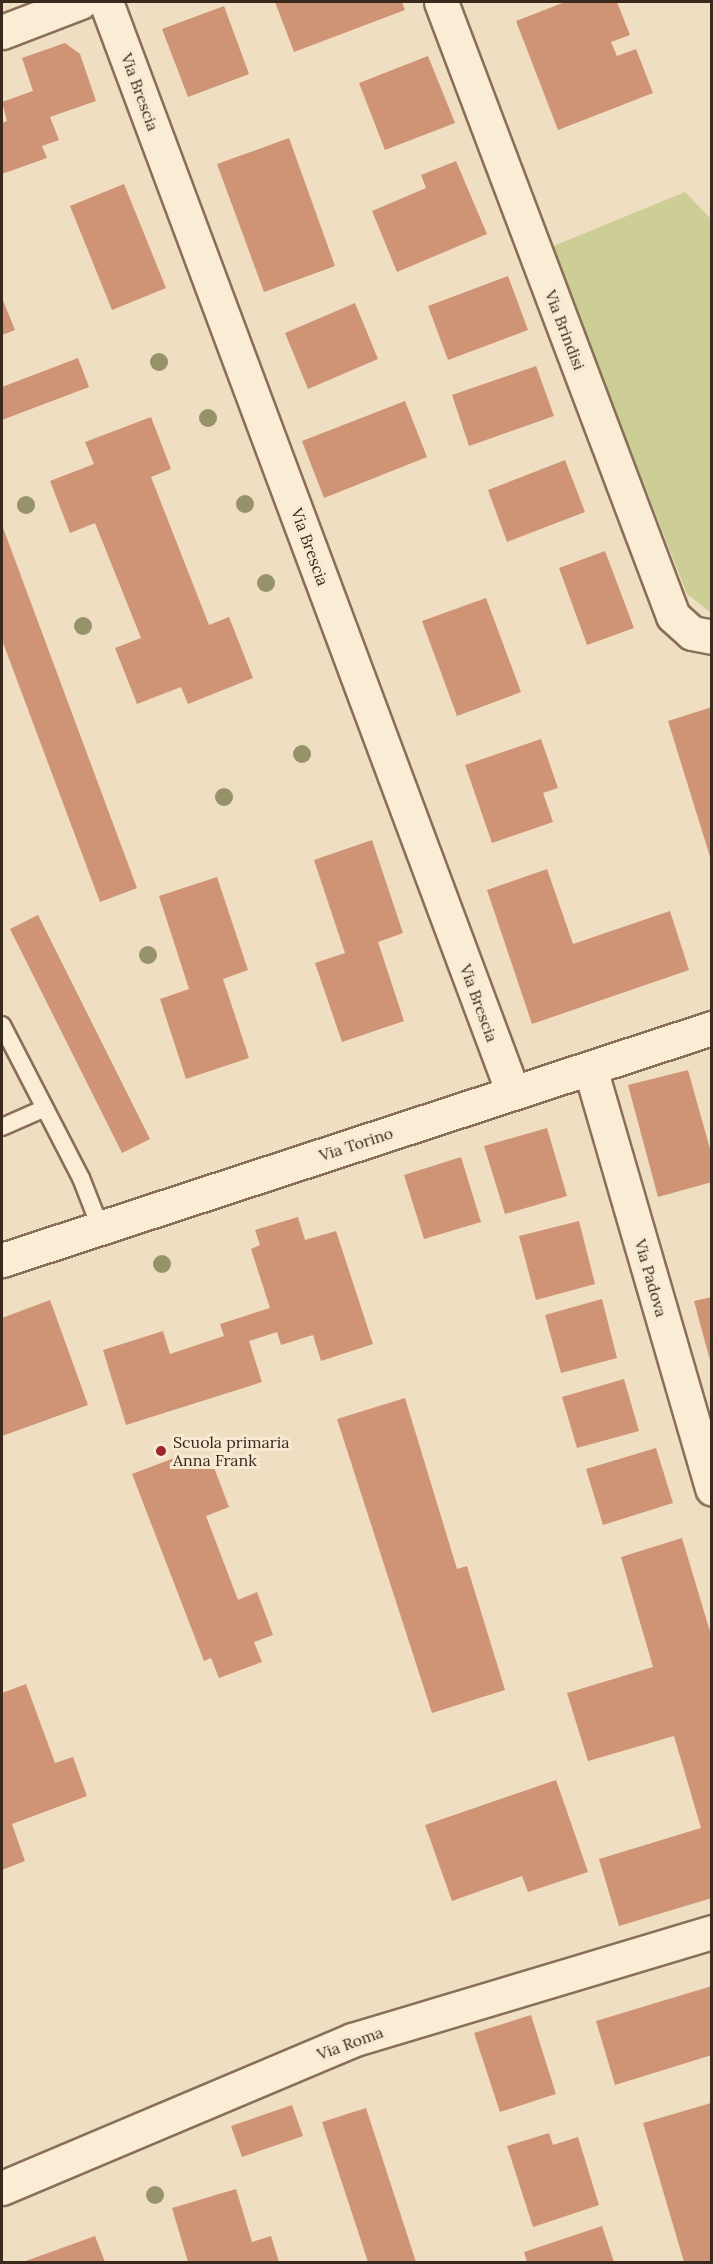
<!DOCTYPE html>
<style>
body{margin:0}
#map{position:relative;width:713px;height:2264px;overflow:hidden;background:#f0dec2;font-family:Lora,serif}
div>[style]{position:absolute}
[style*='--x']{left:calc(var(--x)*1px);top:calc(var(--y)*1px);width:calc(var(--w)*1px);rotate:calc(var(--a)*1deg)}
.green>*{inset:0;background:#ccce95}
.building>*{inset:0;background:#cf9476}
.roads{filter:drop-shadow(2px 0 #8a6f58) drop-shadow(-2px 0 #8a6f58) drop-shadow(0 2px #8a6f58) drop-shadow(0 -2px #8a6f58)}
.lane>*{height:16px;margin:-8px;padding:0 8px;transform-origin:8px;border-radius:8px;background:#faecd5}
.street>*{height:33px;margin:-16.5px;padding:0 16.5px;transform-origin:16.5px;border-radius:16.5px;background:#faecd5}
.trees>*{width:18px;height:18px;margin:-9px;border-radius:50%;background:#96936b}
.dots>*{width:16px;height:16px;translate:-50% -50%;box-sizing:border-box;border:3px solid #f7e9d2;border-radius:50%}
span{translate:-50% -50%;white-space:nowrap;text-align:center;line-height:1.15;-webkit-text-stroke:6px #f7e9d2;paint-order:stroke}
.street-label{font-size:16px;color:#39291d}
.poi-label{font-size:16px;color:#39291d}
.left{translate:0 -50%;text-align:left}
.frame{position:absolute;inset:0;border:3px solid #39291d;pointer-events:none}
</style>
<div id="map">
<div class="green">
<i style="clip-path:polygon(685px 192px,711px 219px,711px 613px,687px 594px,551px 247px)"></i>
</div>
<div class="building">
<i style="clip-path:polygon(275px 2px,402px 2px,405px 10px,294px 52px)"></i>
<i style="clip-path:polygon(565px 2px,617px 2px,630px 35px,611px 42px,617px 56px,636px 49px,653px 93px,558px 130px,516px 21px)"></i>
<i style="clip-path:polygon(224px 6px,249px 74px,188px 97px,162px 29px)"></i>
<i style="clip-path:polygon(65px 43px,80px 54px,96px 101px,50px 117px,59px 140px,42px 146px,47px 158px,2px 174px,2px 123px,7px 121px,2px 102px,33px 91px,22px 58px)"></i>
<i style="clip-path:polygon(428px 56px,455px 123px,385px 150px,359px 83px)"></i>
<i style="clip-path:polygon(289px 138px,335px 266px,264px 292px,217px 164px)"></i>
<i style="clip-path:polygon(456px 161px,487px 234px,397px 272px,372px 211px,426px 188px,421px 175px)"></i>
<i style="clip-path:polygon(124px 184px,166px 288px,112px 310px,70px 206px)"></i>
<i style="clip-path:polygon(508px 276px,528px 330px,448px 360px,428px 306px)"></i>
<i style="clip-path:polygon(2px 298px,15px 330px,2px 335px)"></i>
<i style="clip-path:polygon(355px 303px,378px 359px,308px 389px,285px 333px)"></i>
<i style="clip-path:polygon(78px 358px,89px 387px,2px 420px,2px 387px)"></i>
<i style="clip-path:polygon(536px 366px,554px 416px,469px 446px,452px 395px)"></i>
<i style="clip-path:polygon(405px 401px,427px 457px,324px 498px,302px 441px)"></i>
<i style="clip-path:polygon(151px 417px,171px 469px,151px 477px,209px 625px,229px 617px,253px 678px,188px 704px,181px 687px,137px 704px,115px 648px,141px 638px,95px 523px,70px 533px,50px 481px,94px 464px,85px 442px)"></i>
<i style="clip-path:polygon(565px 460px,585px 512px,507px 542px,488px 490px)"></i>
<i style="clip-path:polygon(2px 525px,137px 888px,100px 902px,2px 640px)"></i>
<i style="clip-path:polygon(605px 551px,634px 628px,587px 645px,559px 568px)"></i>
<i style="clip-path:polygon(486px 598px,521px 692px,457px 716px,422px 621px)"></i>
<i style="clip-path:polygon(712px 707px,712px 860px,711px 860px,668px 721px)"></i>
<i style="clip-path:polygon(541px 739px,558px 788px,543px 793px,553px 822px,492px 843px,465px 765px)"></i>
<i style="clip-path:polygon(372px 840px,403px 933px,378px 942px,404px 1021px,342px 1042px,315px 963px,345px 953px,314px 860px)"></i>
<i style="clip-path:polygon(547px 869px,573px 944px,670px 911px,689px 970px,532px 1024px,487px 890px)"></i>
<i style="clip-path:polygon(217px 877px,248px 970px,223px 979px,249px 1058px,186px 1079px,160px 999px,189px 989px,159px 896px)"></i>
<i style="clip-path:polygon(38px 915px,150px 1139px,122px 1153px,10px 929px)"></i>
<i style="clip-path:polygon(688px 1070px,712px 1156px,712px 1182px,658px 1197px,628px 1085px)"></i>
<i style="clip-path:polygon(547px 1128px,567px 1196px,505px 1214px,484px 1146px)"></i>
<i style="clip-path:polygon(461px 1157px,481px 1222px,424px 1239px,404px 1175px)"></i>
<i style="clip-path:polygon(298px 1217px,305px 1240px,336px 1231px,373px 1344px,321px 1361px,313px 1335px,281px 1345px,277px 1332px,249px 1341px,262px 1382px,126px 1425px,103px 1350px,163px 1331px,170px 1354px,224px 1336px,220px 1324px,270px 1308px,251px 1249px,260px 1245px,255px 1230px)"></i>
<i style="clip-path:polygon(579px 1221px,595px 1284px,536px 1300px,519px 1236px)"></i>
<i style="clip-path:polygon(712px 1297px,712px 1363px,711px 1364px,694px 1301px)"></i>
<i style="clip-path:polygon(602px 1299px,617px 1358px,561px 1373px,545px 1315px)"></i>
<i style="clip-path:polygon(50px 1300px,88px 1405px,2px 1436px,2px 1318px)"></i>
<i style="clip-path:polygon(624px 1379px,639px 1431px,577px 1448px,562px 1397px)"></i>
<i style="clip-path:polygon(405px 1398px,457px 1569px,467px 1566px,505px 1690px,432px 1713px,337px 1419px)"></i>
<i style="clip-path:polygon(656px 1448px,673px 1503px,603px 1525px,586px 1469px)"></i>
<i style="clip-path:polygon(182px 1455px,187px 1466px,210px 1457px,229px 1507px,206px 1516px,238px 1600px,257px 1592px,273px 1635px,254px 1642px,262px 1662px,219px 1678px,211px 1658px,204px 1661px,132px 1474px)"></i>
<i style="clip-path:polygon(682px 1538px,712px 1638px,712px 1898px,619px 1926px,599px 1859px,701px 1828px,674px 1736px,588px 1761px,567px 1693px,653px 1667px,621px 1557px)"></i>
<i style="clip-path:polygon(26px 1684px,55px 1763px,73px 1757px,87px 1796px,12px 1824px,25px 1861px,2px 1870px,2px 1693px)"></i>
<i style="clip-path:polygon(556px 1780px,588px 1872px,528px 1892px,522px 1876px,452px 1901px,425px 1825px)"></i>
<i style="clip-path:polygon(712px 1986px,712px 2055px,615px 2085px,596px 2021px)"></i>
<i style="clip-path:polygon(531px 2015px,556px 2094px,500px 2112px,474px 2033px)"></i>
<i style="clip-path:polygon(711px 2103px,712px 2262px,684px 2262px,643px 2123px)"></i>
<i style="clip-path:polygon(292px 2105px,303px 2136px,242px 2157px,231px 2126px)"></i>
<i style="clip-path:polygon(366px 2108px,416px 2262px,368px 2262px,322px 2122px)"></i>
<i style="clip-path:polygon(549px 2133px,553px 2145px,578px 2137px,599px 2205px,533px 2227px,507px 2146px)"></i>
<i style="clip-path:polygon(236px 2189px,252px 2242px,271px 2236px,279px 2262px,188px 2262px,172px 2208px)"></i>
<i style="clip-path:polygon(602px 2226px,614px 2262px,527px 2262px,524px 2252px)"></i>
<i style="clip-path:polygon(95px 2236px,105px 2262px,23px 2262px)"></i>
</div>
<div class="roads">
<div class="lane">
<i style="--x:2;--y:1025;--w:172;--a:62.7"></i>
<i style="--x:81;--y:1178;--w:55;--a:68.6"></i>
<i style="--x:2;--y:1127;--w:45;--a:-23.7"></i>
</div>
<div class="street">
<i style="--x:106;--y:2;--w:1164;--a:69.54"></i>
<i style="--x:441;--y:2;--w:656;--a:69.3"></i>
<i style="--x:673;--y:616;--w:25;--a:42"></i>
<i style="--x:692;--y:633;--w:20;--a:11"></i>
<i style="--x:2;--y:32;--w:84;--a:-21"></i>
<i style="--x:590;--y:1068;--w:438;--a:73.8"></i>
<i style="--x:2;--y:1260;--w:747;--a:-18.1"></i>
<i style="--x:2;--y:2188;--w:380;--a:-22.9"></i>
<i style="--x:352;--y:2040;--w:376;--a:-16.7"></i>
</div>
</div>
<div class="trees">
<i style="left:159px;top:362px"></i>
<i style="left:208px;top:418px"></i>
<i style="left:245px;top:504px"></i>
<i style="left:26px;top:505px"></i>
<i style="left:266px;top:583px"></i>
<i style="left:83px;top:626px"></i>
<i style="left:302px;top:754px"></i>
<i style="left:224px;top:797px"></i>
<i style="left:148px;top:955px"></i>
<i style="left:162px;top:1264px"></i>
<i style="left:155px;top:2195px"></i>
</div>
<div class="dots">
<i style="left:161px;top:1451px;background:#9b2630"></i>
</div>
<div class="street-label">
<span style="left:140px;top:92px;rotate:70deg">Via Brescia</span>
<span style="left:565px;top:330px;rotate:69deg">Via Brindisi</span>
<span style="left:310px;top:547px;rotate:70deg">Via Brescia</span>
<span style="left:479px;top:1003px;rotate:70deg">Via Brescia</span>
<span style="left:356px;top:1144px;rotate:-18deg">Via Torino</span>
<span style="left:651px;top:1278px;rotate:74deg">Via Padova</span>
<span style="left:350px;top:2043px;rotate:-20deg">Via Roma</span>
</div>
<div class="poi-label">
<span class="left" style="left:173px;top:1451px">Scuola primaria<br>Anna Frank</span>
</div>
<div class="frame"></div>
</div>
